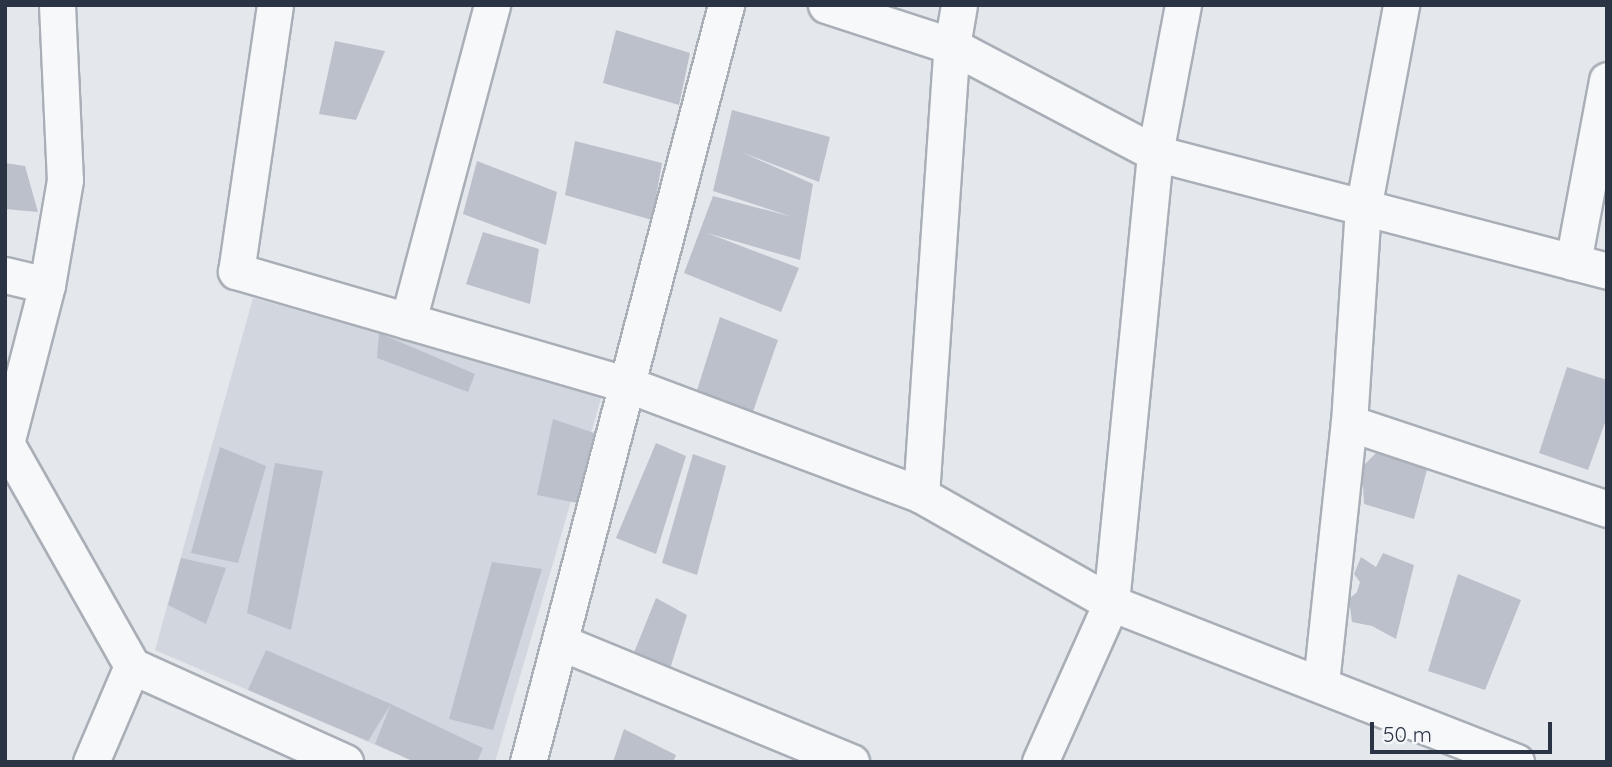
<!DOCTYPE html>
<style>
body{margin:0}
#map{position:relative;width:1612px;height:767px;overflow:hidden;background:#e4e7ec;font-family:Quicksand,sans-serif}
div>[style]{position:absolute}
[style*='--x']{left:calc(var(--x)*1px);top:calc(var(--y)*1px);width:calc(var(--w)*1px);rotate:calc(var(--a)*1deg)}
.built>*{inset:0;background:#d2d6de}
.building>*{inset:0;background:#bbc0ca}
.roads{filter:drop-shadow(2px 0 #a9aeb7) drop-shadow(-2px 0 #a9aeb7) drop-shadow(0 2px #a9aeb7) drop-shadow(0 -2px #a9aeb7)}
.minor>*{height:35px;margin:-17.5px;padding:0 17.5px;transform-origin:17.5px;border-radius:17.5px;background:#f7f8fa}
span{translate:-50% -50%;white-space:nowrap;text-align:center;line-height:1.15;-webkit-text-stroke:5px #f4f6f9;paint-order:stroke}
.frame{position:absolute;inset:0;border:7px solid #2b3445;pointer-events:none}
.scale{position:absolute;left:1370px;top:722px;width:182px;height:32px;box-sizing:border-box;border:4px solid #2b3445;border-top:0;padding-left:9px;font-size:21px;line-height:24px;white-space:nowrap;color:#2b3445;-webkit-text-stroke:5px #f4f6f9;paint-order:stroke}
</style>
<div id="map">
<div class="built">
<i style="clip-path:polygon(253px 298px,602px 395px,495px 762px,415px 762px,155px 650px)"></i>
</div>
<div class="building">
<i style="clip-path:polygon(616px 30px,690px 53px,679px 105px,603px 83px)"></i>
<i style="clip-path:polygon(335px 41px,385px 51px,356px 120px,319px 114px)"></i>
<i style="clip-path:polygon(732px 110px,830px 137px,819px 182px,741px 152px,813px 184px,800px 260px,707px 233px,799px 268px,781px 312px,684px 273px,713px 196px,793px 217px,713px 191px)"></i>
<i style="clip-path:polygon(575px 141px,662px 163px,652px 220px,565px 195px)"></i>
<i style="clip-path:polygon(477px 161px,557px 192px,546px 245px,463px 214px)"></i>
<i style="clip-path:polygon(5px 163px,25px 166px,38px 212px,5px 209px)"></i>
<i style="clip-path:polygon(483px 232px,539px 249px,530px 304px,466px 284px)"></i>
<i style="clip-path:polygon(720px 317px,778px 340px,750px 420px,694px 400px)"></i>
<i style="clip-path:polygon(379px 333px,475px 374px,468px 392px,377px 358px)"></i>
<i style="clip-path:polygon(1567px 367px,1607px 380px,1607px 417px,1588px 470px,1539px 453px)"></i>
<i style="clip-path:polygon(553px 419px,597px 434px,577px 503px,537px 495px)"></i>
<i style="clip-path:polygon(656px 443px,686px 456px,656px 554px,616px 538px)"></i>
<i style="clip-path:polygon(1385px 444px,1429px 462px,1414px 519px,1364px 504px,1362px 467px)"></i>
<i style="clip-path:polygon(220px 447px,266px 466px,238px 563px,191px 553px)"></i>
<i style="clip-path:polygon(693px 454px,726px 466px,697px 575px,662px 563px)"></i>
<i style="clip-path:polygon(275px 463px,323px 471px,291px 630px,247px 613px)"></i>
<i style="clip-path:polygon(1383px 553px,1414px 565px,1396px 639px,1372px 626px,1352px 622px,1349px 599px,1357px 592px,1360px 582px,1354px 574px,1361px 557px,1376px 567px)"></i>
<i style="clip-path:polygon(181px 558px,226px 568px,206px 624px,168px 605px)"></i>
<i style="clip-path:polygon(492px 562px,542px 569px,493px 730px,449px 719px)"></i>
<i style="clip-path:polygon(1458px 574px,1521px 600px,1485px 690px,1428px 671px)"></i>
<i style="clip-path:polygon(656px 598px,687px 615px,669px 672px,631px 660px)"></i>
<i style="clip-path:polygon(266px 650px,391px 704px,368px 741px,248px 690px)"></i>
<i style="clip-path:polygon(391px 704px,483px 748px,477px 762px,415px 762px,375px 744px)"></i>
<i style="clip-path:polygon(624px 729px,676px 755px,673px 762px,613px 762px)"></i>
</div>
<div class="roads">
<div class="minor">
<i style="--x:57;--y:5;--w:175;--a:87.4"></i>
<i style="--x:65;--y:180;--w:107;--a:99.7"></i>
<i style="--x:47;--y:285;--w:163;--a:104.5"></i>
<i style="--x:6;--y:443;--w:256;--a:60.5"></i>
<i style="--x:132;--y:666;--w:234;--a:24.3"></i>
<i style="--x:275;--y:5;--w:269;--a:98.3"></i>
<i style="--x:236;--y:271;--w:409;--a:16.2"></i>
<i style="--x:629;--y:385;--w:312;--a:20.6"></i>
<i style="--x:921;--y:495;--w:219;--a:29.6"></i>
<i style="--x:1111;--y:603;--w:435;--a:21.4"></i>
<i style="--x:826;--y:5;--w:133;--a:18"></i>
<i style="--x:952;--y:46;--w:229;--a:27.8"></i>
<i style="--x:1155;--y:153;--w:467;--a:14.6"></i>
<i style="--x:1573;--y:262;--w:185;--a:-79.4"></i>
<i style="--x:5;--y:275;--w:43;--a:13.4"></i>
<i style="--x:408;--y:321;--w:327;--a:-75.1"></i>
<i style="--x:1349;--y:423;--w:272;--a:18.4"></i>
<i style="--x:921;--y:495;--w:450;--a:-86.1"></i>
<i style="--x:952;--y:46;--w:42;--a:-80.3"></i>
<i style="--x:560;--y:642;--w:315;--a:22.4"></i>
<i style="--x:1321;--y:683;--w:262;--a:-83.9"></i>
<i style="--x:1349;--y:423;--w:214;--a:-86.3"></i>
<i style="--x:1363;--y:209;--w:208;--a:-79.4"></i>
<i style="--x:91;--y:762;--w:104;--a:-66.9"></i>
<i style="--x:528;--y:762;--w:782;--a:-75.34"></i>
<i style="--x:1040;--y:762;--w:174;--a:-65.9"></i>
<i style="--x:1111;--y:603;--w:452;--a:-84.4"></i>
<i style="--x:1155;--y:153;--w:151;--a:-79.3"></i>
</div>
</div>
<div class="frame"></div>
<div class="scale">50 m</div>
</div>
